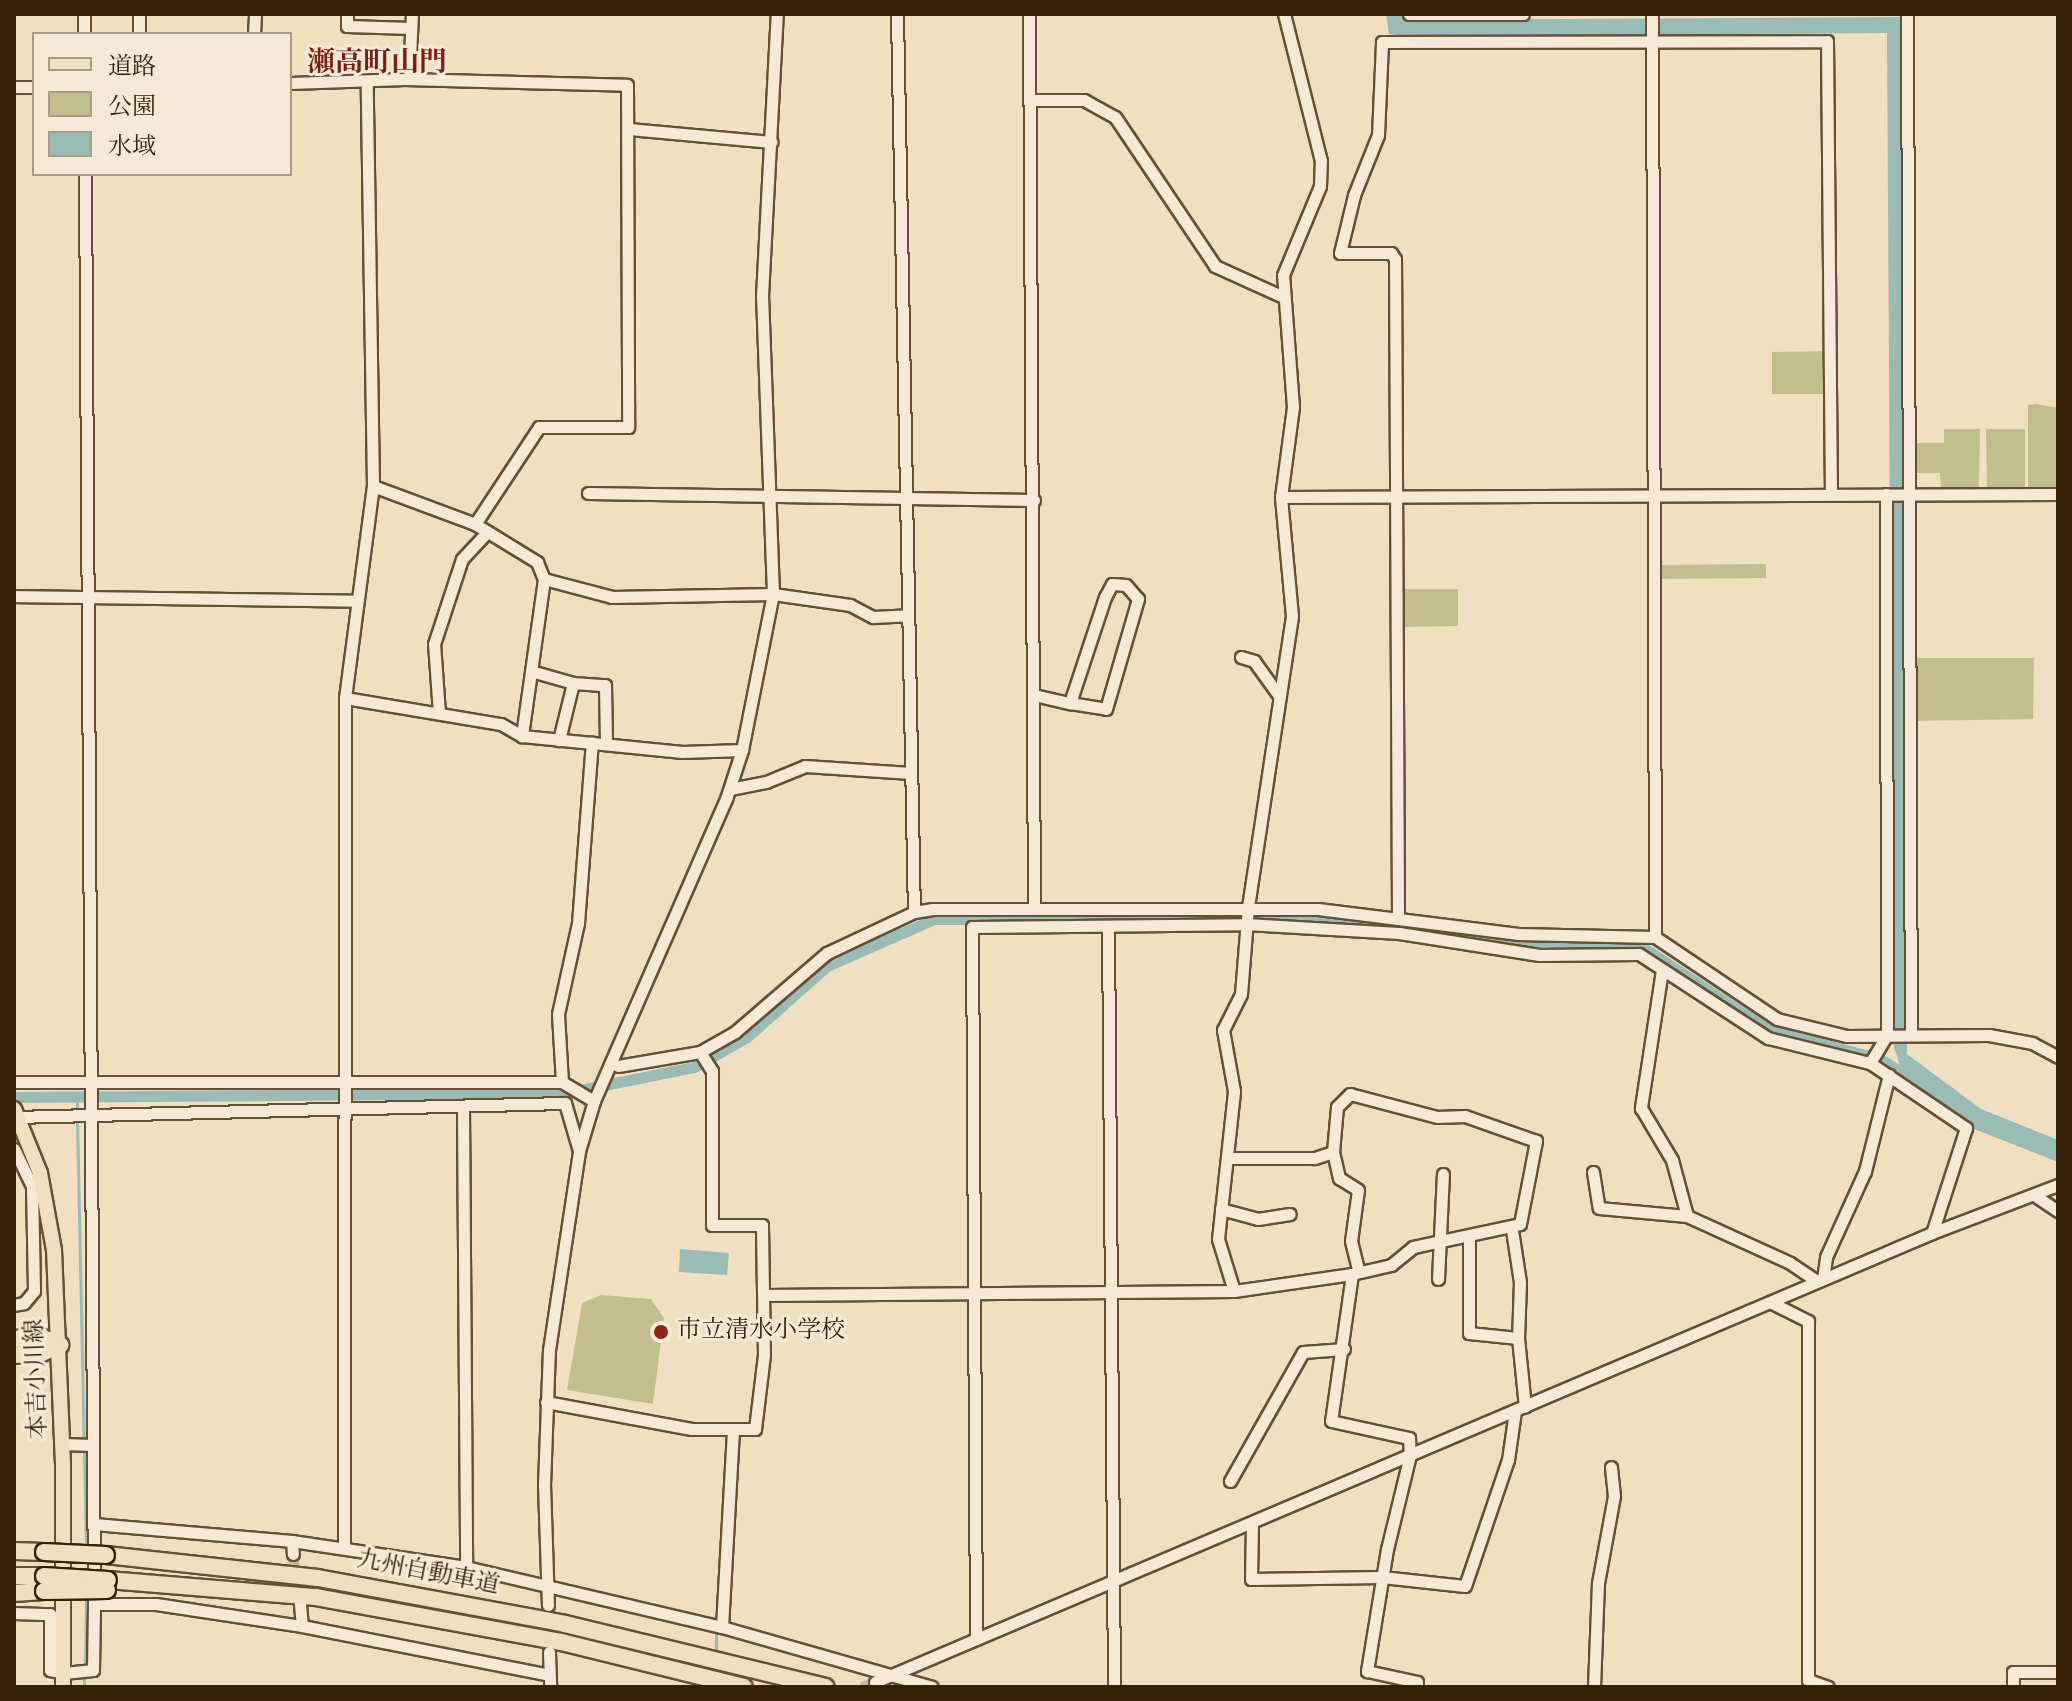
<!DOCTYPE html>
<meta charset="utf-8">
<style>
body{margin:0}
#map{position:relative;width:2072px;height:1701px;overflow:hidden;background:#f1dfc2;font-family:"Old Standard TT","Noto Serif JP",serif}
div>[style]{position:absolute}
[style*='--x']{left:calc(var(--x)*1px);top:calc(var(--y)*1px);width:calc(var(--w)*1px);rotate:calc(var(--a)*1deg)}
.green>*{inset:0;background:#c2bf8e}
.water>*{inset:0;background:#9bbcb5}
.stream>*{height:3px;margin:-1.5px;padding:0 1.5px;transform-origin:1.5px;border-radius:1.5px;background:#9bbcb5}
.canal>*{height:11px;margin:-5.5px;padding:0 5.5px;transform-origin:5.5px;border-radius:5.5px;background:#9bbcb5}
.minor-tunnel>*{height:11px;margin-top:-5.5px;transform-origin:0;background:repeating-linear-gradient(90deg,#ccb99d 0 11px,transparent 0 16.5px)}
.roads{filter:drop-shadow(2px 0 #655036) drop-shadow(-2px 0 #655036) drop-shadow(0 2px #655036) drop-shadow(0 -2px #655036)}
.minor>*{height:11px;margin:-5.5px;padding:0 5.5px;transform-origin:5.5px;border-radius:5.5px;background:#f6ead7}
.major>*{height:14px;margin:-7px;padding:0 7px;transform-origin:7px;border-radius:7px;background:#f1dfc2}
.highway>*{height:16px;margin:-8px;padding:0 8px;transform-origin:8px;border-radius:8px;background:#f1dfc2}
.bridges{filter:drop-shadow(2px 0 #362107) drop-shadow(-2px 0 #362107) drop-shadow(0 2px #362107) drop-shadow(0 -2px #362107)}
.highway-bridge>*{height:16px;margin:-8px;padding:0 8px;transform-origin:8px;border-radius:8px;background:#f1dfc2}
.dots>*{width:22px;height:22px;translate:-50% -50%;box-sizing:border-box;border:4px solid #f6ead7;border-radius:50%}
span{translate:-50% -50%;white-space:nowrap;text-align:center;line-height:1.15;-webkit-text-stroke:6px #f6ead7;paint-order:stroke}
.poi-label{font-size:24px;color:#362107}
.left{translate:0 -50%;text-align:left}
.street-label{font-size:24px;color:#362107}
.quarter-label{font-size:28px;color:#7a1f14;font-weight:700}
.frame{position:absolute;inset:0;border:16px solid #362107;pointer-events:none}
.legend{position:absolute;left:32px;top:32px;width:260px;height:144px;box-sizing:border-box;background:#f6ead7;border:2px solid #a99a84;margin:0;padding:10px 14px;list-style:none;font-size:24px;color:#362107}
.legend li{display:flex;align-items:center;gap:16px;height:40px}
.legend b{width:40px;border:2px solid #a99a84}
</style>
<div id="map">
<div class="green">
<i style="clip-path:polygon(1825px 351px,1826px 394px,1772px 394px,1772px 352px)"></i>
<i style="clip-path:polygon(2036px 404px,2058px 408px,2058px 490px,2028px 490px,2028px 405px)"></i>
<i style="clip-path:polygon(1944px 429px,1980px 429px,1979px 489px,1941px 490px,1940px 473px,1914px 473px,1914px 443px,1944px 443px)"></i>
<i style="clip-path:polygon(1986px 429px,2025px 429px,2025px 490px,1987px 489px)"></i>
<i style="clip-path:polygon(1766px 564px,1766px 578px,1659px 579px,1659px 565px)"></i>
<i style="clip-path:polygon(1403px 589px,1458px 589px,1458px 626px,1403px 627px)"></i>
<i style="clip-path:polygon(1914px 658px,2034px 658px,2033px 719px,1914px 721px)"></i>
<i style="clip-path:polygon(601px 1295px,651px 1299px,664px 1318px,653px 1404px,567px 1390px,582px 1303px)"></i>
</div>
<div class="water">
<i style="clip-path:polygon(1386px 14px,1403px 14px,1403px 20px,1903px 17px,1907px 1054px,1981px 1109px,2058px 1140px,2058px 1162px,1969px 1127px,1908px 1083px,1912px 1075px,1900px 1066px,1893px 1044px,1887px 33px,1406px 36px,1389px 34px)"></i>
<i style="clip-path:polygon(680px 1249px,729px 1253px,727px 1275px,679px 1272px)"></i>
</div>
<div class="stream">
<i style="--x:77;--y:1097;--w:14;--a:90"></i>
<i style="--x:77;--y:1119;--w:428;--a:88.8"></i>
<i style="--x:716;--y:1655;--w:24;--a:-90"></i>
<i style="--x:85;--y:1667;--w:72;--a:-89.2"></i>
<i style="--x:84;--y:1687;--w:12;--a:-90"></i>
</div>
<div class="canal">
<i style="--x:14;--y:1097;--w:551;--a:-0.42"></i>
<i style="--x:565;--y:1093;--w:132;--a:-11.4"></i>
<i style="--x:694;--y:1067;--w:61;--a:-29.5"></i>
<i style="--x:747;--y:1037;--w:107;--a:-41.6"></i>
<i style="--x:827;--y:966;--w:117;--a:-23.7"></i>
<i style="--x:934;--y:919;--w:333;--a:0"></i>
<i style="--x:1267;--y:919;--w:133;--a:2.6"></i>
<i style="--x:1400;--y:925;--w:130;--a:9.3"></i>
<i style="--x:1528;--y:946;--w:116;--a:1"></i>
<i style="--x:1644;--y:948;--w:149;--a:33.3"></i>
<i style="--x:1769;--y:1030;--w:115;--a:14.6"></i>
<i style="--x:1880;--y:1059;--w:49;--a:32.4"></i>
</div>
<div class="minor-tunnel">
<i style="--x:293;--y:1554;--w:47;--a:82.7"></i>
<i style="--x:862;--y:1687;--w:14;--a:-21"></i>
</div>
<div class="roads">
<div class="minor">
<i style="--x:84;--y:14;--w:20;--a:90"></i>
<i style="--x:347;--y:14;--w:12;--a:90"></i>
<i style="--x:347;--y:26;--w:64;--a:1.8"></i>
<i style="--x:897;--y:14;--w:898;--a:88.92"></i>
<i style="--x:1029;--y:14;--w:893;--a:89.68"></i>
<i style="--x:1409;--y:14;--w:114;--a:0"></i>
<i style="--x:1652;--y:14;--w:923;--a:89.81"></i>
<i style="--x:1655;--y:937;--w:147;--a:33.9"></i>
<i style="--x:1777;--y:1019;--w:72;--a:13.7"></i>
<i style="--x:1847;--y:1036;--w:142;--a:-0.4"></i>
<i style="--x:1989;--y:1035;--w:44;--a:10.5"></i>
<i style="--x:2032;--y:1043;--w:30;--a:28"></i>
<i style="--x:1907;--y:14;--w:1021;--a:89.78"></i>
<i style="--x:139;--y:34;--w:20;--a:-90"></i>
<i style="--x:254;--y:34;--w:20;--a:-87"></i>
<i style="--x:409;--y:79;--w:65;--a:-87.4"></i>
<i style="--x:290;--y:83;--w:115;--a:-2"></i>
<i style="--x:405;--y:79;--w:222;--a:1.5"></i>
<i style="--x:627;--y:85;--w:342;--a:89.8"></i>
<i style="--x:628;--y:427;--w:89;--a:180"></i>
<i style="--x:539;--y:427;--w:116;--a:123.4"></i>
<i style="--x:14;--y:87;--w:20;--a:0"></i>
<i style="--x:1033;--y:100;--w:51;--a:0"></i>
<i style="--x:1084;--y:100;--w:35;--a:29"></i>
<i style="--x:1115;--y:117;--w:179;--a:56.1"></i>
<i style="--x:1215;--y:266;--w:72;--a:24.4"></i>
<i style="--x:629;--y:129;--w:143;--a:5.2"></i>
<i style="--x:85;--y:174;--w:1430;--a:89.64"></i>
<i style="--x:373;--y:486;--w:109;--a:20.4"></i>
<i style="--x:475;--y:524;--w:73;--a:31.5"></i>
<i style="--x:537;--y:562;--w:18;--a:68"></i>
<i style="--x:544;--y:579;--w:159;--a:98"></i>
<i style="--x:588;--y:493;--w:446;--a:0.9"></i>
<i style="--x:1281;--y:497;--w:777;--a:-0.22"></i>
<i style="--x:544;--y:579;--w:70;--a:14.8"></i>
<i style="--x:612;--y:597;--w:161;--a:-1.1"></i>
<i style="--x:773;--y:594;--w:78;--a:8.1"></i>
<i style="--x:850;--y:605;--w:26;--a:28"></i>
<i style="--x:873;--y:617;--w:35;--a:-3"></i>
<i style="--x:14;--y:596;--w:341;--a:0.8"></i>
<i style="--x:1241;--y:657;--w:14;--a:17"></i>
<i style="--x:1254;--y:661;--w:44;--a:54.2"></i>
<i style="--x:531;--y:671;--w:44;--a:15.9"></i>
<i style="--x:573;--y:683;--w:59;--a:103.8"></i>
<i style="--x:573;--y:683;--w:32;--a:4"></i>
<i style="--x:605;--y:685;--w:59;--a:89"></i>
<i style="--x:1034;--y:695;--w:37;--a:13"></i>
<i style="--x:1070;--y:703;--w:36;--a:9"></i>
<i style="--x:1106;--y:709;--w:115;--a:-73.8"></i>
<i style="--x:1138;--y:599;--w:18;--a:-131"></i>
<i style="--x:1126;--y:585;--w:14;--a:-176"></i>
<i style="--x:1112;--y:584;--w:15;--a:118"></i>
<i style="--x:1105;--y:597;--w:112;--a:108.3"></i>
<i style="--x:345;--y:698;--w:158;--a:9.5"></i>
<i style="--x:501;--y:724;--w:24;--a:30"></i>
<i style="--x:522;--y:736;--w:161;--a:5.7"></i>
<i style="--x:682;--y:752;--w:60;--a:-1.9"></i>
<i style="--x:439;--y:713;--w:69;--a:-94.1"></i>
<i style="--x:434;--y:644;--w:89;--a:-71.8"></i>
<i style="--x:462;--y:559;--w:37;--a:-47"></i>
<i style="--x:730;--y:789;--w:37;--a:-11"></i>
<i style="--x:766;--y:782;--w:42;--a:-22.3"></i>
<i style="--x:805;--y:766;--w:106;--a:3.8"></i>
<i style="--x:1398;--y:915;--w:656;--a:-90.26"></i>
<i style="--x:1395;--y:259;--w:7;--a:-124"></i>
<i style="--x:1391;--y:253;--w:51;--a:180"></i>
<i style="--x:1340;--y:253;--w:60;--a:-76.4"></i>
<i style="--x:1354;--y:195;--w:65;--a:-68.2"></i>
<i style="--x:1378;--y:135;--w:93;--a:-87.5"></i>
<i style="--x:1382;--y:42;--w:445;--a:-0.1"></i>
<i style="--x:1827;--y:41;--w:453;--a:89.5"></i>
<i style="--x:1108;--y:926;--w:761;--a:89.55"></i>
<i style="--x:1662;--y:970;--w:140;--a:98.7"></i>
<i style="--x:1641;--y:1108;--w:61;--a:59.2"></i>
<i style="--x:1672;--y:1160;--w:58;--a:75"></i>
<i style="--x:1870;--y:1063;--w:33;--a:-59"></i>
<i style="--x:1887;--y:1035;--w:541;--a:-90.11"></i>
<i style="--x:618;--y:1066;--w:83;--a:-9.7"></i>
<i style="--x:700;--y:1052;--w:40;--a:-29.7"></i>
<i style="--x:735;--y:1032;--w:121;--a:-40.7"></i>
<i style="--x:827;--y:953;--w:96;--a:-25.2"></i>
<i style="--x:914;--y:912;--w:19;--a:-9"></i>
<i style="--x:933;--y:909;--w:385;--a:0"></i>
<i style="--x:1318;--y:909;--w:202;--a:7.1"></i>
<i style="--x:1518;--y:934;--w:137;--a:1.3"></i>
<i style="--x:14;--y:1082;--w:548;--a:0"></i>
<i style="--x:562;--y:1082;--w:37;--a:31"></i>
<i style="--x:562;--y:1082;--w:68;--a:-93.4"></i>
<i style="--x:558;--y:1014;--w:93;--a:-77.6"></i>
<i style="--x:578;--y:923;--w:181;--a:-85.6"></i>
<i style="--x:463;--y:1109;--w:458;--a:89.6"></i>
<i style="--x:14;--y:1117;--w:551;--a:-1.46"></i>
<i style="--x:565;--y:1103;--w:50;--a:73.7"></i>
<i style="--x:14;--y:1149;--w:41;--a:64.1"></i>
<i style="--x:32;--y:1186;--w:105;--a:88.9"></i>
<i style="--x:34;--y:1291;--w:16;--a:130"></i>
<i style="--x:24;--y:1303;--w:10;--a:169"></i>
<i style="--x:1333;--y:1152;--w:27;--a:77"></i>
<i style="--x:1339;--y:1178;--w:22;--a:32"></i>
<i style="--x:1358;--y:1190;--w:51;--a:97.8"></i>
<i style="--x:1351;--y:1241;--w:32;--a:76"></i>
<i style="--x:1593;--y:1172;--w:36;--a:81"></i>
<i style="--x:1599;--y:1208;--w:88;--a:5.2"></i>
<i style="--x:1687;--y:1216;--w:113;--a:24.5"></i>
<i style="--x:1790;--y:1263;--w:32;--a:34"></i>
<i style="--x:2037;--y:1197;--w:25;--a:34"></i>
<i style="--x:1221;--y:1209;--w:38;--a:15"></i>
<i style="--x:1258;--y:1219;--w:32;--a:-9"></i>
<i style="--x:1512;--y:1230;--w:53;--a:81.3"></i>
<i style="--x:1520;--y:1282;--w:56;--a:92"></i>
<i style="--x:1518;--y:1338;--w:69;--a:84.2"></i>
<i style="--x:1469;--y:1237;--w:96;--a:90"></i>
<i style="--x:1469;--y:1333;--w:49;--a:5.8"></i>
<i style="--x:1352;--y:1274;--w:148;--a:98.1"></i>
<i style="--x:1331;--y:1421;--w:80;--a:12.3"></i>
<i style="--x:1409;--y:1438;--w:17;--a:87"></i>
<i style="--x:1410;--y:1455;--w:97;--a:103.7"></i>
<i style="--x:1387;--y:1549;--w:124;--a:99.3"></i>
<i style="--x:1367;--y:1671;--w:51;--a:12.4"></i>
<i style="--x:1417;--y:1682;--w:5;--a:90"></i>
<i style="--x:1438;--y:1279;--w:105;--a:-87.3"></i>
<i style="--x:1823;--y:1279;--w:22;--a:-82"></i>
<i style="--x:1826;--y:1257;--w:94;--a:-65.6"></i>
<i style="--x:1865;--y:1171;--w:99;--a:-76"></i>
<i style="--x:1234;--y:1291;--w:54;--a:-107.1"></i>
<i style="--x:1218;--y:1239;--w:149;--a:-83.8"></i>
<i style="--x:1234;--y:1091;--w:62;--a:-100.2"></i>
<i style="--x:1223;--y:1030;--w:40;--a:-63.4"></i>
<i style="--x:1241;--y:994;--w:87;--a:-85.4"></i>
<i style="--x:1248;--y:907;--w:294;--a:-81.4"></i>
<i style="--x:1292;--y:616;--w:120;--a:-95.3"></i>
<i style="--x:1281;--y:497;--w:91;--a:-82.4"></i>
<i style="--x:1293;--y:407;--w:132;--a:-94.3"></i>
<i style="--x:1283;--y:275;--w:96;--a:-67.4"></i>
<i style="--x:1320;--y:186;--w:25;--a:-88"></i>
<i style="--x:1321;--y:161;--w:152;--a:-104.1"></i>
<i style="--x:765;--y:1295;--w:469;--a:-0.5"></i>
<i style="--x:1234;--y:1291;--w:119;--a:-8.2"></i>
<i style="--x:1352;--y:1274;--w:40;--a:-13"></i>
<i style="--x:1391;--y:1265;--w:28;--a:-39"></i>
<i style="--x:1413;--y:1247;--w:109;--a:-12.1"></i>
<i style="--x:1520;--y:1224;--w:85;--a:-79.1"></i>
<i style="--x:1536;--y:1141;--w:75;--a:-160.6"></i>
<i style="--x:1465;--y:1116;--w:28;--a:178"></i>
<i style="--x:1437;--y:1117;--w:90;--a:-165.2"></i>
<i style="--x:1350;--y:1094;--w:18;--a:135"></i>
<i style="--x:1337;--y:1107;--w:45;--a:95.1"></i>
<i style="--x:1333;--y:1152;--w:20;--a:162"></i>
<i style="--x:1314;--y:1158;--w:83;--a:180"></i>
<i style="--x:1772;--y:1303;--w:40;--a:26.6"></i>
<i style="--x:1808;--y:1321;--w:359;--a:90"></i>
<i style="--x:1808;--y:1680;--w:21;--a:19"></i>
<i style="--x:546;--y:1402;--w:148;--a:10.5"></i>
<i style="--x:692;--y:1429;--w:63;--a:0"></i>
<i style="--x:755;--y:1429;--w:75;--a:-83.1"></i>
<i style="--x:764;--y:1355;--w:130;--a:-90.9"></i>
<i style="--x:762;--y:1225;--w:50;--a:180"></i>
<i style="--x:712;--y:1225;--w:154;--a:-90"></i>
<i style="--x:712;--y:1071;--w:22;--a:-122"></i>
<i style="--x:62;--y:1444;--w:31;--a:2"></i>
<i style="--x:1230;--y:1481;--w:148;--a:-60.5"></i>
<i style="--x:1303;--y:1352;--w:41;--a:-4.2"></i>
<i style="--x:1252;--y:1523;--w:56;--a:91"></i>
<i style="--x:1251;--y:1579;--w:131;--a:-0.9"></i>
<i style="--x:1382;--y:1577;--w:83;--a:6.2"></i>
<i style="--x:1465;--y:1586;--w:133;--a:-71.2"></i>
<i style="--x:1508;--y:1460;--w:49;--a:-81.9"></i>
<i style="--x:94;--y:1524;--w:199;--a:4.9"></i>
<i style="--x:292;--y:1541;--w:176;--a:8.5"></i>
<i style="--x:466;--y:1567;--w:263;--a:13.2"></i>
<i style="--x:722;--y:1627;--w:218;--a:15.9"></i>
<i style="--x:292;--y:1541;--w:13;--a:86"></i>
<i style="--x:344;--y:1547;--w:849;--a:-89.93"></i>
<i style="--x:345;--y:698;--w:214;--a:-82.5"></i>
<i style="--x:373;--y:486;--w:404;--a:-90.9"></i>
<i style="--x:300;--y:1604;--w:22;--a:85"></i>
<i style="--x:548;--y:1605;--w:120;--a:-91.9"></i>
<i style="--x:544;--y:1485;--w:135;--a:-87.9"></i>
<i style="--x:549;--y:1350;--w:201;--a:-81.4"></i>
<i style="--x:579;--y:1151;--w:52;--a:-73.3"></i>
<i style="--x:594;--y:1101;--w:330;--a:-66.4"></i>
<i style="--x:726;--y:799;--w:52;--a:-71.9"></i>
<i style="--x:742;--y:750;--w:159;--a:-78.8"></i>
<i style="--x:773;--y:594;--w:298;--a:-92.1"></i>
<i style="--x:762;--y:296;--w:282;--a:-87"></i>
<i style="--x:14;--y:1613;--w:36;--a:2"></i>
<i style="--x:50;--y:1614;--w:56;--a:90"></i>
<i style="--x:50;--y:1670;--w:14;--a:12"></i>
<i style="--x:64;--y:1673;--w:29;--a:-6"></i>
<i style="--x:93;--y:1670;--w:66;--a:-89.1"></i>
<i style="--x:94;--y:1604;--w:62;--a:0"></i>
<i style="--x:156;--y:1604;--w:148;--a:8.6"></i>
<i style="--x:302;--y:1626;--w:252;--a:11.2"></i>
<i style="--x:722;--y:1627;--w:198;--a:-86.8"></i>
<i style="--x:976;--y:1639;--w:712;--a:-90.32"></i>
<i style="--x:972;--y:927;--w:274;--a:-0.6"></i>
<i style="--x:1246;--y:924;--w:153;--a:3.4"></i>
<i style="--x:1399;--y:933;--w:142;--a:8.9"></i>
<i style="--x:1539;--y:955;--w:100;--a:-0.6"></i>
<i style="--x:1639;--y:954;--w:154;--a:33.1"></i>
<i style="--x:1768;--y:1038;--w:105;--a:13.8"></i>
<i style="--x:1870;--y:1063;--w:116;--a:34.1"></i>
<i style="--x:1966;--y:1128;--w:110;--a:107.9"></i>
<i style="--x:549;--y:1652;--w:35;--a:88"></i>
<i style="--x:875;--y:1682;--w:1148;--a:-23.02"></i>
<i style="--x:1932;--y:1233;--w:135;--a:-20.9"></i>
<i style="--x:1594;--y:1687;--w:104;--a:-87.8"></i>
<i style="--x:1598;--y:1583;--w:88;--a:-79.6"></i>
<i style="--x:1614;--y:1496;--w:29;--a:-96"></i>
<i style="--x:2013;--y:1687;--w:15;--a:-90"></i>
<i style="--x:2013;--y:1672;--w:45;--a:0"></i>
</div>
<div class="major">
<i style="--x:14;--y:1109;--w:69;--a:67.9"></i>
<i style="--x:40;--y:1173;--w:78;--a:79.7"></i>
<i style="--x:54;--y:1250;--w:212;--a:87.6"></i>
<i style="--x:63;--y:1462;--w:225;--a:90"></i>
</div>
<div class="highway">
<i style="--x:14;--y:1339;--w:27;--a:-4"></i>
<i style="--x:41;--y:1337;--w:21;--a:23"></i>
<i style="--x:14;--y:1355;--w:28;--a:-4"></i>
<i style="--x:42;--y:1353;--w:20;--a:-24"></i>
<i style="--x:14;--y:1551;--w:30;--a:2"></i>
<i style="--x:106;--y:1555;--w:213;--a:6.2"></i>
<i style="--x:318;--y:1578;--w:251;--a:10.5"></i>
<i style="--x:565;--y:1624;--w:268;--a:13.6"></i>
<i style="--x:14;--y:1576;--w:30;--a:0"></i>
<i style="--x:108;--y:1580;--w:209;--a:4.7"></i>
<i style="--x:316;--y:1597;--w:249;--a:10.4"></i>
<i style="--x:561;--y:1642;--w:188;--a:13.8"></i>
<i style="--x:14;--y:1593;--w:30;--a:-4"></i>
</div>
</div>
<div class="bridges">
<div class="highway-bridge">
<i style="--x:44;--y:1552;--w:62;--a:2.8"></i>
<i style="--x:44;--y:1576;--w:64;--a:3.6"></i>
<i style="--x:44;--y:1591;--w:63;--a:-0.9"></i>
</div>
</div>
<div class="dots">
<i style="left:661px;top:1332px;background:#8f2418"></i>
</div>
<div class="poi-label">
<span class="left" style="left:677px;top:1332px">市立清水小学校</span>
</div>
<div class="street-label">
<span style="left:38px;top:1379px;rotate:-92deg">本吉小川線</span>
<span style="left:428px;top:1574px;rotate:11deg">九州自動車道</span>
</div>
<div class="quarter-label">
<span style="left:377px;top:64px">瀬高町山門</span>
</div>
<div class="frame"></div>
<ul class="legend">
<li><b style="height:10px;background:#f1dfc2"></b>道路</li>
<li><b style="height:22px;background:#c2bf8e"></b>公園</li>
<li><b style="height:22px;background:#9bbcb5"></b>水域</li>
</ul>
</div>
